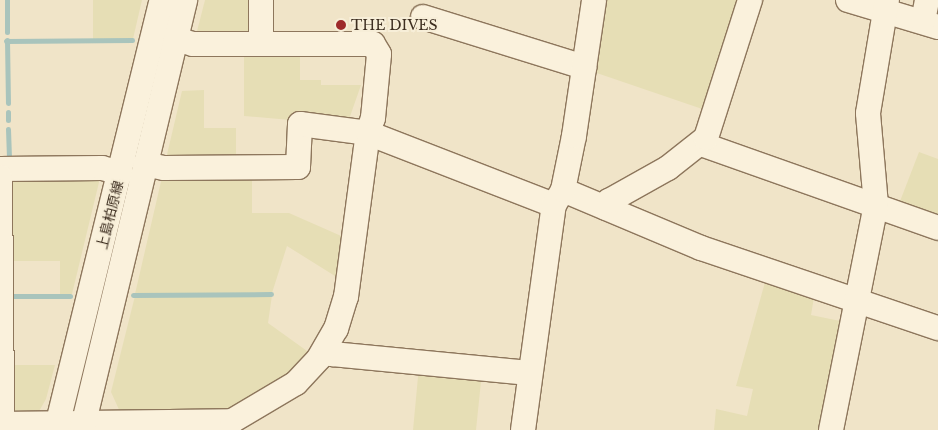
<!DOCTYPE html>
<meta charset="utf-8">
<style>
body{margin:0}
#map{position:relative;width:938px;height:430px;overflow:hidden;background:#f0e4c8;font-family:"Libre Baskerville","Noto Sans JP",serif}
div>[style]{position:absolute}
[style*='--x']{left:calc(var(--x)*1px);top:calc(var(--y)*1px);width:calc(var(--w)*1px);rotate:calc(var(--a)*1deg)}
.farmland>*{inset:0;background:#e6deb5}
.stream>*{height:5px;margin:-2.5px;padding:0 2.5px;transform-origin:2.5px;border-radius:2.5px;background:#a9c4bc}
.roads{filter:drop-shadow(1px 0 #8d765c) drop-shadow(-1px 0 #8d765c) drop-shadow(0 1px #8d765c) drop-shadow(0 -1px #8d765c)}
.minor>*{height:24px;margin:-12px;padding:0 12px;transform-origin:12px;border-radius:12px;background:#faf1dc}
.dots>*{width:14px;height:14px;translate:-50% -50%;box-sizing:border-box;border:2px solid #f7eed8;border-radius:50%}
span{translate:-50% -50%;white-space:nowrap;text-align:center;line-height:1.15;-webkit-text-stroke:4px #f7eed8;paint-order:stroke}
.poi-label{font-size:14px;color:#3d2e20}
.left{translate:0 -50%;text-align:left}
.street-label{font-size:14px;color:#3d2e20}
</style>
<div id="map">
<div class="farmland">
<i style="clip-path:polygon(93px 0,142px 0,133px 39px,93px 39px)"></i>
<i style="clip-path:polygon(205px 0,256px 0,256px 39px,195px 39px)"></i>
<i style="clip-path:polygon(599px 0,744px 0,711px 112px,588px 70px)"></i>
<i style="clip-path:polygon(244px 48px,300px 48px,300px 80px,321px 80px,321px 85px,361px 85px,347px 125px,244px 116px)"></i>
<i style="clip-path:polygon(204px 90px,204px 128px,236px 128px,236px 163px,165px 163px,182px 91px)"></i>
<i style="clip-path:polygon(919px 152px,938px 159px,938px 224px,897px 209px)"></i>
<i style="clip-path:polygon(252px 172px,252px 213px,289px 213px,348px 239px,343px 281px,287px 246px,272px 293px,135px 294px,163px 173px)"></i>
<i style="clip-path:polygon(101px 174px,72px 294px,60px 295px,60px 261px,11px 261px,10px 175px)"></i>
<i style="clip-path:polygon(767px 275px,815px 291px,811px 315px,845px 322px,825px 430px,714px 430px,716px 409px,747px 416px,753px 389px,736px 386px)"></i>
<i style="clip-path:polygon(272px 295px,268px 323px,314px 356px,237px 413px,121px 414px,111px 392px,135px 296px)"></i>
<i style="clip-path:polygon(12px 365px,55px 365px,46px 399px,38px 413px,16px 413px,12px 410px)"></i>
<i style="clip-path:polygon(419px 366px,482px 372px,476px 430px,413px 430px)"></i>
</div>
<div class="stream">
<i style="--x:7;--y:0;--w:32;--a:90"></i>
<i style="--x:7;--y:40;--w:63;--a:89.1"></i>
<i style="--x:6;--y:41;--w:126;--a:-0.5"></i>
<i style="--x:8;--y:112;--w:8;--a:90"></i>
<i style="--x:8;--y:129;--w:32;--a:88"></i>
<i style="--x:133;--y:295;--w:138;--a:-0.4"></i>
<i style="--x:8;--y:296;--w:62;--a:0"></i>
</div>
<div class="roads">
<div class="minor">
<i style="--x:848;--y:0;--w:94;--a:16.7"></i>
<i style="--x:423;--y:17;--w:169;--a:17.3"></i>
<i style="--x:923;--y:21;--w:21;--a:-79"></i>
<i style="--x:261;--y:44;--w:44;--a:-90"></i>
<i style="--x:701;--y:144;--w:251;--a:19.5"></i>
<i style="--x:145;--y:164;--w:19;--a:12"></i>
<i style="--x:164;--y:168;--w:134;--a:-0.4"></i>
<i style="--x:298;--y:167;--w:43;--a:-87.3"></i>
<i style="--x:300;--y:124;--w:69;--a:7.5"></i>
<i style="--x:368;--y:133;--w:199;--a:21.2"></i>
<i style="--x:0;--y:169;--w:102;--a:-0.6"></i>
<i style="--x:102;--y:168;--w:20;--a:15"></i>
<i style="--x:0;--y:177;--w:253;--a:89.5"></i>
<i style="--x:563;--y:190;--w:150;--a:22.8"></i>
<i style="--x:701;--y:248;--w:250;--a:18.7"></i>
<i style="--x:606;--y:208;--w:8;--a:-67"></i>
<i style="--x:609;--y:201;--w:68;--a:-29.2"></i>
<i style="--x:668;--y:168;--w:48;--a:-38.3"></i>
<i style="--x:706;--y:138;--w:145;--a:-72.3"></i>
<i style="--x:325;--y:349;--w:9;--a:36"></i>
<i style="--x:332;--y:354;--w:198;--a:5.5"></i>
<i style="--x:0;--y:424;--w:232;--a:-0.7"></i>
<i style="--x:232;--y:421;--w:74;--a:-30.7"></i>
<i style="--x:296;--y:383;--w:34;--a:-47"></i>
<i style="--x:319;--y:358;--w:34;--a:-60"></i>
<i style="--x:336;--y:329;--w:34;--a:-73"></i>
<i style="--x:346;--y:297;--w:165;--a:-82.4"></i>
<i style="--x:368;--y:133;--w:16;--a:-72"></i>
<i style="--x:373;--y:118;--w:64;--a:-84.6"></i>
<i style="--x:379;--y:54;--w:12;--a:-121"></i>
<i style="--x:373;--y:44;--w:180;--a:180"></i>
<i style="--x:193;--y:44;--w:19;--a:-164"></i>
<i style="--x:56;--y:430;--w:443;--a:-76.2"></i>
<i style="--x:82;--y:430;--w:442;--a:-76.5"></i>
<i style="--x:523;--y:430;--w:227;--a:-82.2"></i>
<i style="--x:554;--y:205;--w:17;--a:-59"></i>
<i style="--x:563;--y:190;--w:55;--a:-78.5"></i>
<i style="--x:574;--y:136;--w:137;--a:-81.6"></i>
<i style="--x:831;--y:430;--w:229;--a:-78.7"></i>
<i style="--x:876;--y:205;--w:92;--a:-95"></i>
<i style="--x:868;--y:113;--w:115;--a:-80.5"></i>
</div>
</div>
<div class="dots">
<i style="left:341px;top:25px;background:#9e2a2b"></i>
</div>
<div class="poi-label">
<span class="left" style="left:351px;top:25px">THE DIVES</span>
</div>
<div class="street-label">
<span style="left:110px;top:215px;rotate:-76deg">上島柏原線</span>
</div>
</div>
